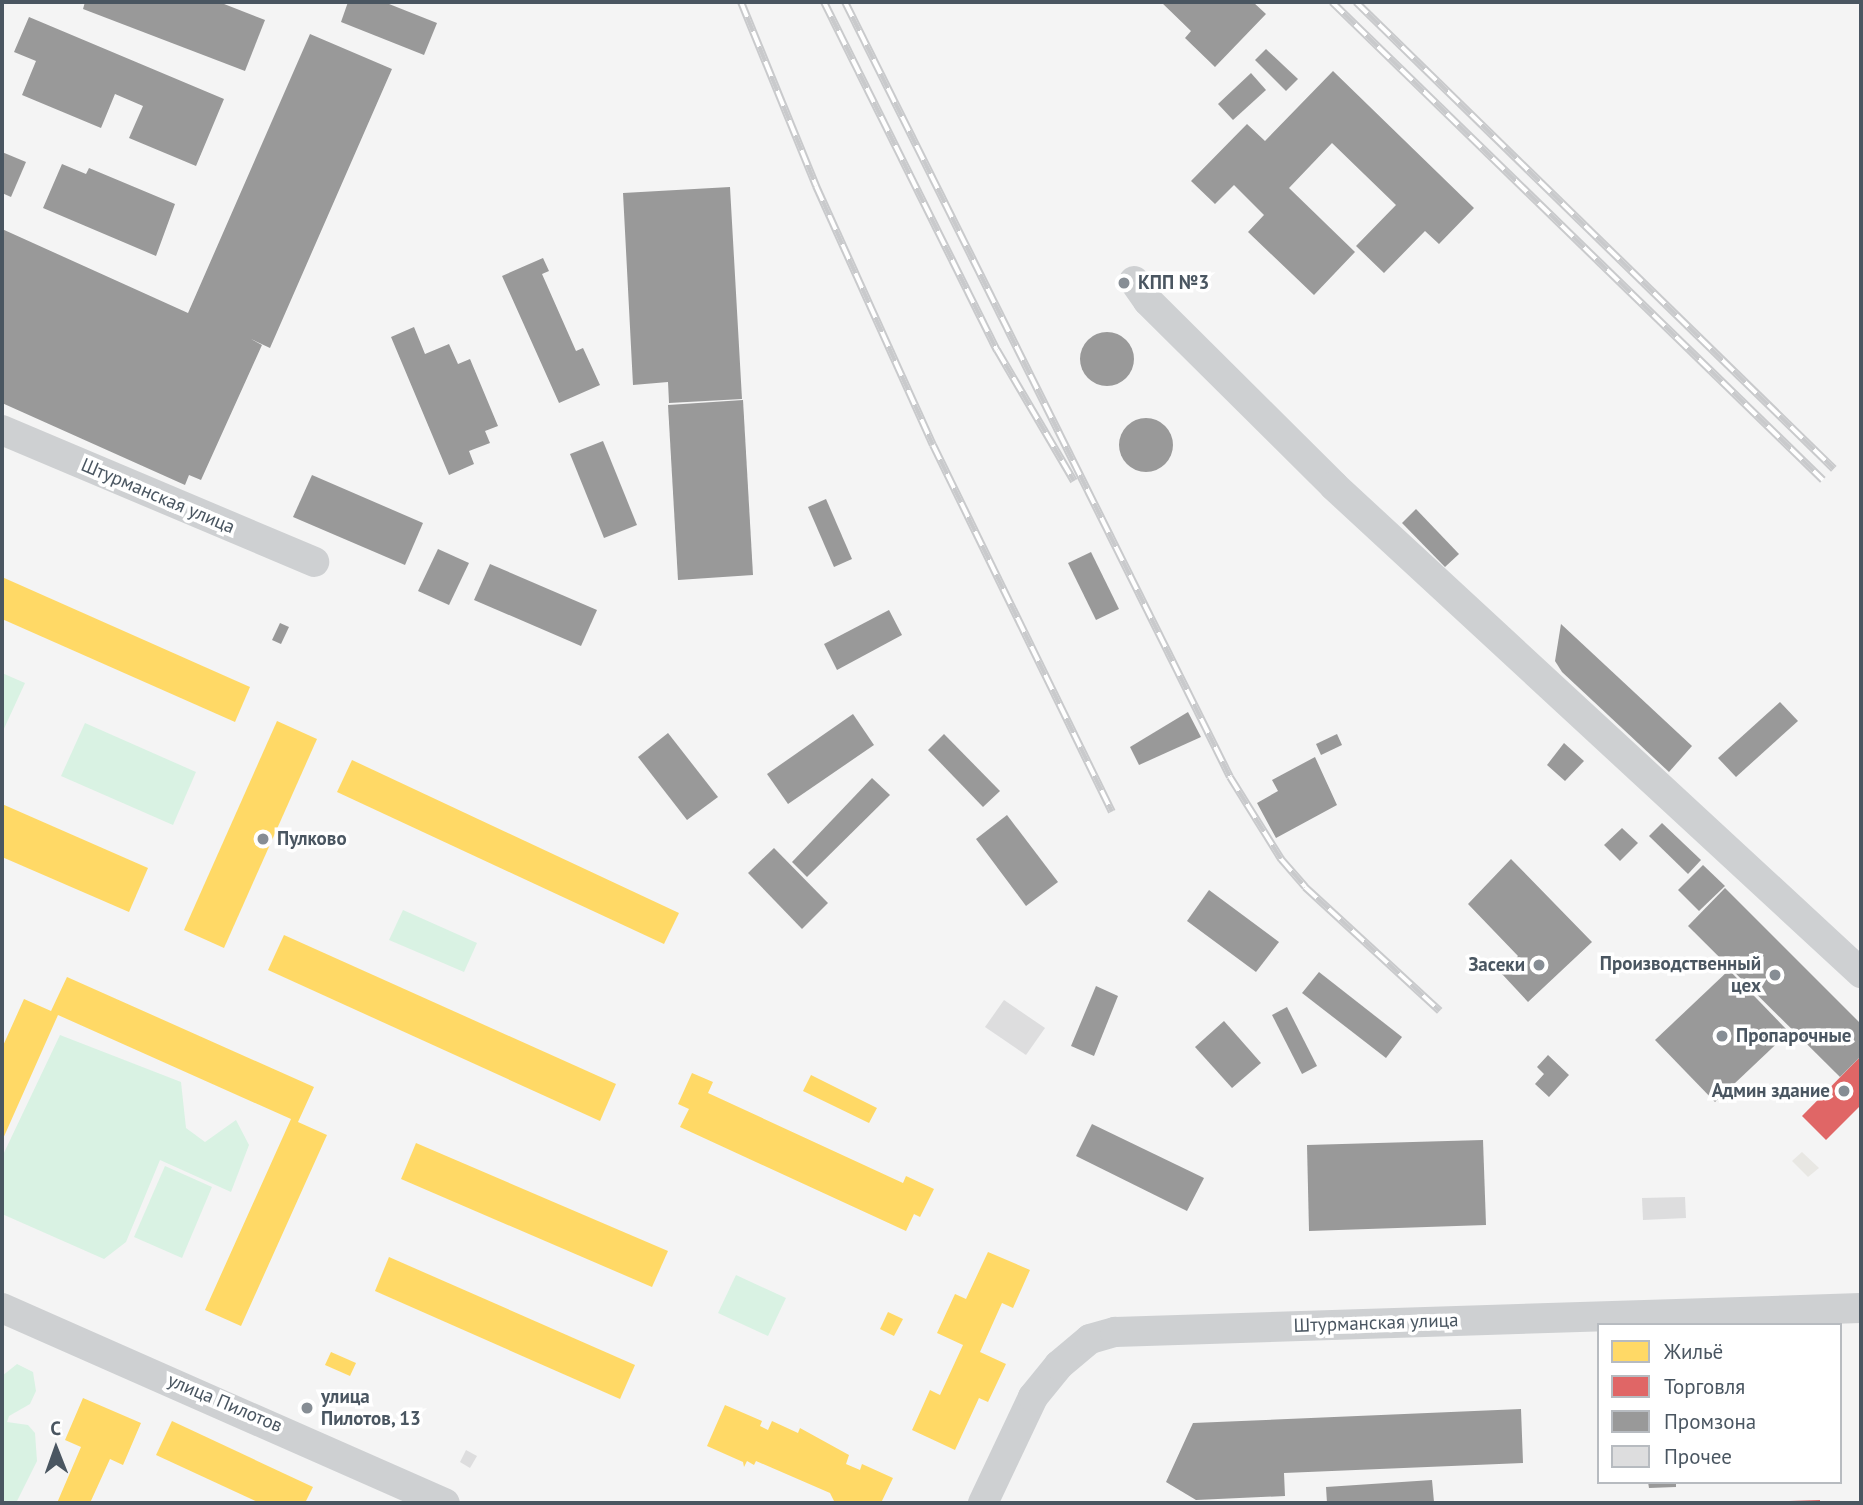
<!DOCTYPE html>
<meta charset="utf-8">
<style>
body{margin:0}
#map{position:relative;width:1863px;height:1505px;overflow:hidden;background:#f4f4f4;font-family:"PT Sans",sans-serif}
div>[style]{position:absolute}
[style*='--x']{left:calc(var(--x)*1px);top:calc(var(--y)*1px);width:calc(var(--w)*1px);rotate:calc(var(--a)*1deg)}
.commercial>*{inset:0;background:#e8e7e3}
.green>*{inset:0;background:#d9f2e3}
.homes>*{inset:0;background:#ffd966}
.shops>*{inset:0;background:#e06666}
.industry>*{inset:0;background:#999}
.round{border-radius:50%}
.building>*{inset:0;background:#ddddde}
.minor>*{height:30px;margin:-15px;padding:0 15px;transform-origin:15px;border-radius:15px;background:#ced0d2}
.rail>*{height:8px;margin-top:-4px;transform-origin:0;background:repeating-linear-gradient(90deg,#fff 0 16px,#c9cacc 0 32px);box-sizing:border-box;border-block:2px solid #c9cacc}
.dots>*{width:19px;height:19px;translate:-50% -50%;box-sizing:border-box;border:4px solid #fff;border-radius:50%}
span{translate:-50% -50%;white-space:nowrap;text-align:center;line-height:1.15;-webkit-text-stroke:7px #fff;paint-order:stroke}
.poi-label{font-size:19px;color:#4a5661;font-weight:700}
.left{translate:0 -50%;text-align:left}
.right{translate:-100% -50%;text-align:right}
.street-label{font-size:19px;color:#4a5661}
.frame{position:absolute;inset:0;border:4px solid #4a5661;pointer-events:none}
.legend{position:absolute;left:1597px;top:1323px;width:245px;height:161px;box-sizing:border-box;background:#fff;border:2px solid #b7bbc0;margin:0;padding:9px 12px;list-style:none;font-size:21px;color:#4a5661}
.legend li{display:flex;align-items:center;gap:14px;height:35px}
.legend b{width:35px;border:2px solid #b7bbc0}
.north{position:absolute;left:21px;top:1414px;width:70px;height:70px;-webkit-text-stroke:5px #fff;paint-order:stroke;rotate:359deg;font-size:19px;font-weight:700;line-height:28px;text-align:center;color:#4a5661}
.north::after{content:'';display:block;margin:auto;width:24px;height:32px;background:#4a5661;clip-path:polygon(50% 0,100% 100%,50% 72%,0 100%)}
</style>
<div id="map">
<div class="commercial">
<i style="clip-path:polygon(1802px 1152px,1819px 1168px,1808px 1177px,1792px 1161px)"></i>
</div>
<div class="green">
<i style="clip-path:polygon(2px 673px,25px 683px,2px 733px)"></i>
<i style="clip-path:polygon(85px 723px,196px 772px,173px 825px,61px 776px)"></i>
<i style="clip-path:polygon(403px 910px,477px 943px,464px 972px,389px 940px)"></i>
<i style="clip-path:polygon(60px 1035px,181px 1082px,186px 1128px,205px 1142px,236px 1120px,249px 1145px,231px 1192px,160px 1160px,126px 1242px,104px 1259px,2px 1214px,2px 1157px)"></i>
<i style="clip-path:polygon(165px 1166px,212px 1187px,182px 1258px,134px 1237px)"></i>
<i style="clip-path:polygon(736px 1275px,786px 1298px,768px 1336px,718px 1313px)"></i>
<i style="clip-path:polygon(17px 1364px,33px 1372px,36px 1391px,30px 1404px,9px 1416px,7px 1422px,28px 1425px,35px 1433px,37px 1461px,16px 1503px,2px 1503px,2px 1376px)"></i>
</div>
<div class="homes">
<i style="clip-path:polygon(2px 577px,250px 687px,235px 722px,2px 619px)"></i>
<i style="clip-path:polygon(277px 721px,317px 739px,224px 948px,184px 930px)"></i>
<i style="clip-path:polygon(352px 760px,679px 913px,664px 944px,337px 792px)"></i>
<i style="clip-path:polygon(2px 804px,148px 868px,129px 912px,2px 857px)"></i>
<i style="clip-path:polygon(284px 935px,616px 1084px,600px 1121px,268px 970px)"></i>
<i style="clip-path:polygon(67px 977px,314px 1087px,298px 1122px,327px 1135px,241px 1326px,205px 1310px,291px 1119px,58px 1015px,2px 1141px,2px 1048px,24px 999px,51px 1011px)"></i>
<i style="clip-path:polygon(692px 1073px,713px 1082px,708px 1093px,903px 1183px,906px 1176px,934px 1189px,920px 1217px,914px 1214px,906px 1231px,680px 1127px,689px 1109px,678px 1104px)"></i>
<i style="clip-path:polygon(811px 1075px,877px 1108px,869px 1123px,803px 1091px)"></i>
<i style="clip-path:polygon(416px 1143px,668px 1251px,652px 1287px,401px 1179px)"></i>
<i style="clip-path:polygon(988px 1252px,1030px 1270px,1013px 1308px,1002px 1303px,980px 1352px,1006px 1364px,988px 1402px,979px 1398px,955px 1450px,912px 1430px,930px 1390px,940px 1395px,963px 1345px,937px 1333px,955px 1294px,966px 1299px)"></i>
<i style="clip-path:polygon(389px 1257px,635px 1365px,620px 1399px,375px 1291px)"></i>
<i style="clip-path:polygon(888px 1312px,903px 1319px,894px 1336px,880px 1329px)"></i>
<i style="clip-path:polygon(331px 1352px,356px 1363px,350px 1376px,325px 1365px)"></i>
<i style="clip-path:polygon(83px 1398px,141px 1423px,123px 1465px,110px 1459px,90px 1503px,57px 1503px,81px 1447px,65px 1440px)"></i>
<i style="clip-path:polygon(725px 1405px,762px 1421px,760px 1426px,768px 1430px,772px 1421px,798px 1433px,800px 1428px,849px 1455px,846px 1464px,860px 1470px,862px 1464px,893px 1478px,881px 1503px,835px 1503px,830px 1493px,756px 1461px,754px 1465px,747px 1461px,744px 1467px,743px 1462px,707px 1446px)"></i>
<i style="clip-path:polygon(172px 1421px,313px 1487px,305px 1503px,260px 1503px,156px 1455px)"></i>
</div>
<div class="shops">
<i style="clip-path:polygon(1861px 1056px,1861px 1105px,1826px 1140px,1802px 1116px)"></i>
<i style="clip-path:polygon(1820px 1500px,1820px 1503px,1789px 1503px,1789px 1501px)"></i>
</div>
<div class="industry">
<i style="clip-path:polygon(85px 2px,219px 2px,265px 20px,245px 71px,83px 9px)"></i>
<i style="clip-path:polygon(348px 2px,384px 2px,437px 23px,424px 55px,341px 22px)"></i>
<i style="clip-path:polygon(1161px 2px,1253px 2px,1266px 14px,1215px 67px,1185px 38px,1191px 31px)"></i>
<i style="clip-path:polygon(29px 17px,224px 99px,196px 166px,129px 138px,143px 106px,115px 94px,101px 128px,22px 95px,36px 61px,14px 52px)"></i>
<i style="clip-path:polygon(310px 34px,392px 69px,270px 348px,251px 339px,262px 345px,201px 480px,189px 475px,185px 485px,2px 403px,2px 229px,188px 313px)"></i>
<i style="clip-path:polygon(1266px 49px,1298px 79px,1286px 91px,1255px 60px)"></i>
<i style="clip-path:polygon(1333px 71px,1474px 208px,1439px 244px,1425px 231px,1384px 273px,1356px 246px,1396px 205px,1332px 143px,1289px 188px,1355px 252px,1314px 295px,1248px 232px,1264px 215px,1234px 185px,1215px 204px,1191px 181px,1247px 124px,1265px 141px)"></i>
<i style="clip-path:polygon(1251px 73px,1266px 90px,1233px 120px,1218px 104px)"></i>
<i style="clip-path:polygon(2px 152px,26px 162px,11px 197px,2px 193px)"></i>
<i style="clip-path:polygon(62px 164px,86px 174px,89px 168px,175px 204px,156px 256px,43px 208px)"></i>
<i style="clip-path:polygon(730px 187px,742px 399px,669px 403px,668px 382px,633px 385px,623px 193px)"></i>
<i style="clip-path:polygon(543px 258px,549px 271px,542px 274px,576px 351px,583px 348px,600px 385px,559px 403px,502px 276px)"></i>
<i style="clip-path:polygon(414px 327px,425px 354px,449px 344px,458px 364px,470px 359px,498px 426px,485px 431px,490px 443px,469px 451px,474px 464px,449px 475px,391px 337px)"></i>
<i class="round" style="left:1080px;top:332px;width:54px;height:54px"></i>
<i style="clip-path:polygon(743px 400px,753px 575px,678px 580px,668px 405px)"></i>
<i class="round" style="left:1119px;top:418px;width:54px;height:54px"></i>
<i style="clip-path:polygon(603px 441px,637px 525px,604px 538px,570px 454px)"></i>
<i style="clip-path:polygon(312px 475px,423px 523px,405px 565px,293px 517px)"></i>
<i style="clip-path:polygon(826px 499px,852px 559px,834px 567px,808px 507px)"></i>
<i style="clip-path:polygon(1416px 509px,1459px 554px,1445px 567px,1402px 523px)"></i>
<i style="clip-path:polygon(438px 549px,469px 563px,449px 605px,418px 591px)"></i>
<i style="clip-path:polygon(1091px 552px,1119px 609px,1096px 620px,1068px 563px)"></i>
<i style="clip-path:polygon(490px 564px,597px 610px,581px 646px,474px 600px)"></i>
<i style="clip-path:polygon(889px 610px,902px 635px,837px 670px,824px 644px)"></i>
<i style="clip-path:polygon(280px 623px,289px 627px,281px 644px,272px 640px)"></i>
<i style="clip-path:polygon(1561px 624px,1692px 746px,1669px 772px,1562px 672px,1555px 661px)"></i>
<i style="clip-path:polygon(1780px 702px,1798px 721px,1736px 777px,1718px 758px)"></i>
<i style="clip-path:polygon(1188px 712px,1201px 737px,1139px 765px,1130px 747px)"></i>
<i style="clip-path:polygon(853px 714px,874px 745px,788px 804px,767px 774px)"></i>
<i style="clip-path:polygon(668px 733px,718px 797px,687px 820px,638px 757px)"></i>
<i style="clip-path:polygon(944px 734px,1000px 791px,983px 807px,928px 750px)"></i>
<i style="clip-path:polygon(1337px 734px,1342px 745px,1321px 755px,1316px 744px)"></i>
<i style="clip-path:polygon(1564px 743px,1584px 761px,1565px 781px,1547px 765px)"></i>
<i style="clip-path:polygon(1315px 757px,1337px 805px,1276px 838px,1257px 803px,1278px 791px,1272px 780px)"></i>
<i style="clip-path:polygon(872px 778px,890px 795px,807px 877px,792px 862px)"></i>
<i style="clip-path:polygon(1007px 815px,1058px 882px,1026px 906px,976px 839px)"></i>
<i style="clip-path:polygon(1662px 823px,1701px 860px,1688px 874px,1649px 836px)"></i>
<i style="clip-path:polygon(1622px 828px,1638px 843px,1620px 861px,1604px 845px)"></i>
<i style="clip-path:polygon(774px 848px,828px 903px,802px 929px,748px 873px)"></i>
<i style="clip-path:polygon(1511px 859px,1592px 942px,1528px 1002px,1502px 974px,1518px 956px,1468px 904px)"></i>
<i style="clip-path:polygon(1703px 865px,1725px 886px,1699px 911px,1678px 890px)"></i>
<i style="clip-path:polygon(1725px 888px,1861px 1024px,1861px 1056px,1840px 1077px,1688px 926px)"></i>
<i style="clip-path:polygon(1209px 890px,1279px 942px,1256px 972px,1187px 921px)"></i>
<i style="clip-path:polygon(1729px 970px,1789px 1032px,1715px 1102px,1655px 1040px)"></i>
<i style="clip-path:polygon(1319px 972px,1402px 1037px,1386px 1058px,1302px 993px)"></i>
<i style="clip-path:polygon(1096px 986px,1118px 996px,1094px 1056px,1071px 1046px)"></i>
<i style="clip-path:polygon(1287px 1007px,1317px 1066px,1302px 1074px,1272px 1015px)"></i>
<i style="clip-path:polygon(1224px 1021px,1261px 1063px,1232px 1088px,1195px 1047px)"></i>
<i style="clip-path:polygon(1548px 1055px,1569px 1075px,1549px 1097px,1535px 1084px,1544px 1074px,1537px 1067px)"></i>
<i style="clip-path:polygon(1092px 1124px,1204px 1178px,1187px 1211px,1076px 1156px)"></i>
<i style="clip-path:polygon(1483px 1140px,1486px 1225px,1309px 1231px,1307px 1145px)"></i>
<i style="clip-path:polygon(1521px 1409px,1523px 1463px,1284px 1473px,1285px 1496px,1196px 1500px,1166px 1482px,1193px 1423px)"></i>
<i style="clip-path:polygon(1432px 1480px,1434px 1502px,1327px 1503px,1326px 1487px)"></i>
<i style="clip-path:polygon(1648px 1482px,1676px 1482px,1676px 1487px,1649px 1488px)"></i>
</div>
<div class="building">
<i style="clip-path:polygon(1004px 1000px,1045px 1028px,1026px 1055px,985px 1027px)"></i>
<i style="clip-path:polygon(1685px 1197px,1686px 1218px,1643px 1220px,1642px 1198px)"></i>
<i style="clip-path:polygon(466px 1450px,477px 1456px,470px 1468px,460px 1462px)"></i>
</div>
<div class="minor">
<i style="--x:1134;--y:281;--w:24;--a:55"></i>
<i style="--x:1148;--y:301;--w:262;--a:44.8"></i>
<i style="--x:1334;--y:486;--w:718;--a:42.74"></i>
<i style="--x:2;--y:430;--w:339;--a:22.9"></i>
<i style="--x:2;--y:1308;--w:484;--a:23.8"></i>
<i style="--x:983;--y:1503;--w:117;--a:-64.7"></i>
<i style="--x:1033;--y:1397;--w:41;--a:-50.9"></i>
<i style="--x:1059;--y:1365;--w:40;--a:-40"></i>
<i style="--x:1090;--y:1339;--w:26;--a:-16"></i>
<i style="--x:1115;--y:1332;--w:746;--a:-1.84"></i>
</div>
<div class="rail">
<i style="--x:741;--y:2;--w:199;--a:67.8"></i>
<i style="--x:816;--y:186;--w:284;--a:65.7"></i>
<i style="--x:933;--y:445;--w:408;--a:64"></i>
<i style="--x:824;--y:2;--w:389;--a:63.6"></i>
<i style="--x:997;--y:350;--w:152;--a:59.6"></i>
<i style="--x:845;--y:2;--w:865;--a:63.58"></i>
<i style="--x:1230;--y:777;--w:97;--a:58.1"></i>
<i style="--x:1281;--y:859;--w:37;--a:49"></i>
<i style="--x:1305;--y:887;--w:183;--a:42.6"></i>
<i style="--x:1332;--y:2;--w:685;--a:44.23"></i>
<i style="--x:1356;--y:2;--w:668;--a:44.33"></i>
</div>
<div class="dots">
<i style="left:1124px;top:283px;background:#868d94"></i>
<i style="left:263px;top:839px;background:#868d94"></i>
<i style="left:1539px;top:965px;background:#868d94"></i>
<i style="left:1775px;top:975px;background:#868d94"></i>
<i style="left:1722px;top:1036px;background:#868d94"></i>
<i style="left:1844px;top:1091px;background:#868d94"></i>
<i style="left:307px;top:1408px;background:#868d94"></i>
</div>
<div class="poi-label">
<span class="left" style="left:1138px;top:283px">КПП №3</span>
<span class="left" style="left:277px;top:839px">Пулково</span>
<span class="right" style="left:1761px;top:975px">Производственный<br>цех</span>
<span class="right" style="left:1525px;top:965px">Засеки</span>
<span class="left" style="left:1736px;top:1036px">Пропарочные</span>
<span class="right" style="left:1830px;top:1091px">Админ здание</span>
<span class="left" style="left:321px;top:1408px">улица<br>Пилотов, 13</span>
</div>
<div class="street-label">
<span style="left:158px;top:496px;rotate:23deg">Штурманская улица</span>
<span style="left:1376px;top:1323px;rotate:-2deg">Штурманская улица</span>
<span style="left:225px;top:1403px;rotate:23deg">улица Пилотов</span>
</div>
<div class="frame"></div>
<ul class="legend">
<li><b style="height:19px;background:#ffd966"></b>Жильё</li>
<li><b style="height:19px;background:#e06666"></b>Торговля</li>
<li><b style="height:19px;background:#999"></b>Промзона</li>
<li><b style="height:19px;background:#ddddde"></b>Прочее</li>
</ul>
<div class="north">С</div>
</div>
